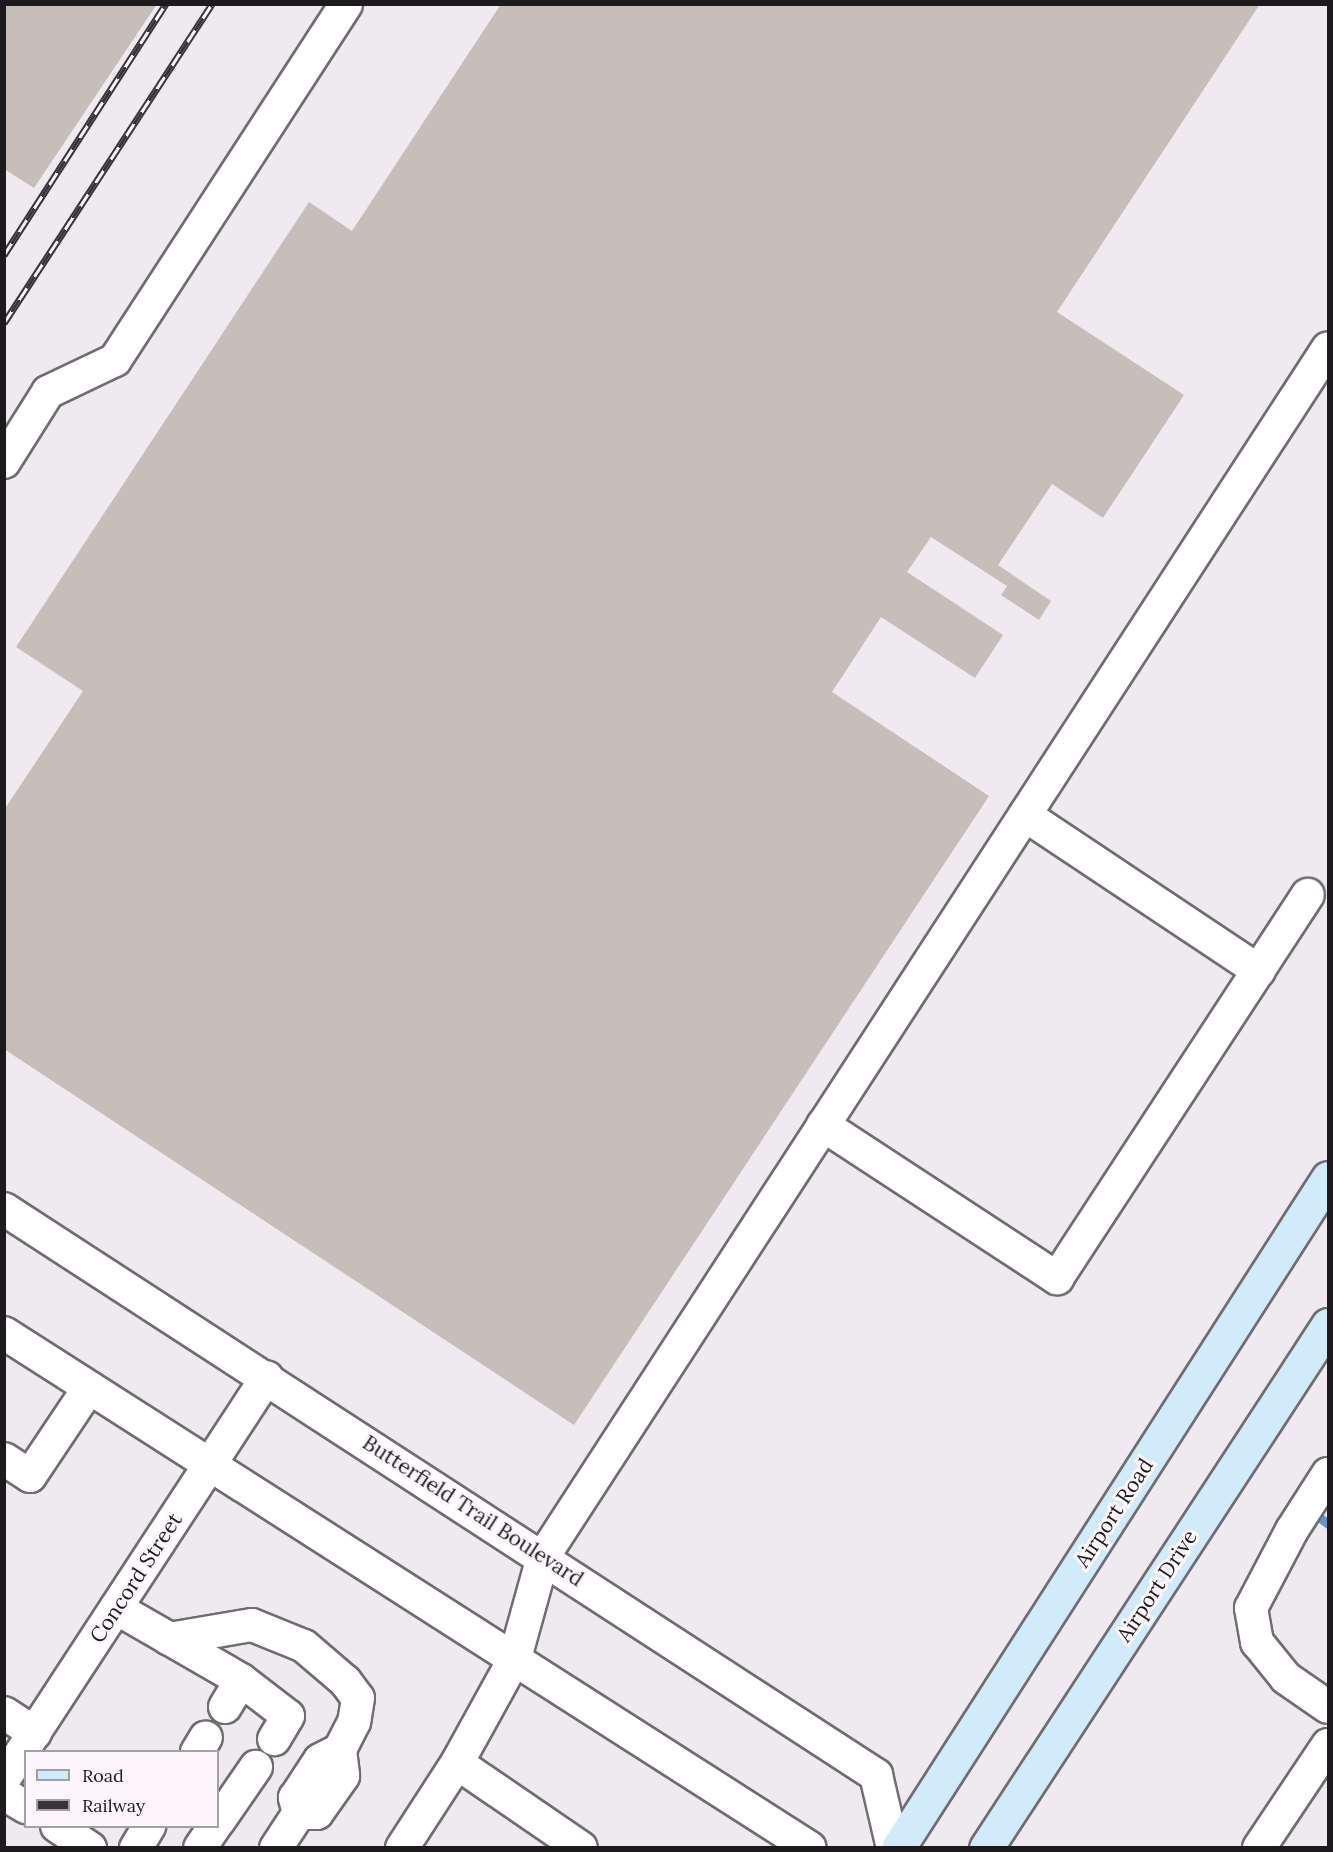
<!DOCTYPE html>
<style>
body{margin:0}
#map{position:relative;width:1333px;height:1852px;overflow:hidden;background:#efe9f0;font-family:Lora,serif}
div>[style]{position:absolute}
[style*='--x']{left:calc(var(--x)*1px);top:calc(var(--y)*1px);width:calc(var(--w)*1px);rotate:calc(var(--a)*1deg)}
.stream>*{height:9px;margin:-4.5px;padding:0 4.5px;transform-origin:4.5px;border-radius:4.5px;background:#6296cc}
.building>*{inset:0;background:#c6beba}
.roads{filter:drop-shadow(2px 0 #716c72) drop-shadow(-2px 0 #716c72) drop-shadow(0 2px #716c72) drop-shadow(0 -2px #716c72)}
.minor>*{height:32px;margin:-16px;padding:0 16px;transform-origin:16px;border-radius:16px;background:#fff}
.major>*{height:33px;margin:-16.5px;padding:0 16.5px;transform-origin:16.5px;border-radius:16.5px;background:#d1ebfb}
.rail>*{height:7px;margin-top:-3.5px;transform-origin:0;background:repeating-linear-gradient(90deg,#fdf7fd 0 14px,#383538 0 28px);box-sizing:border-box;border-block:2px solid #383538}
span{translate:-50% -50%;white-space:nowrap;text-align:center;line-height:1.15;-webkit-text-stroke:6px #fdf7fd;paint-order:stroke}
.street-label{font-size:21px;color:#1c1a1c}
.frame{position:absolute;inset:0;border:6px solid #1c1a1c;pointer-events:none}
.legend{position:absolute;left:24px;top:1750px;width:195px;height:78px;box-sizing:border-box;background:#fdf7fd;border:2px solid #a39fa3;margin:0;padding:8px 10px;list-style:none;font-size:18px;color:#1c1a1c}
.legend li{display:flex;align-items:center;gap:12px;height:30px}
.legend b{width:30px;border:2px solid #a39fa3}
</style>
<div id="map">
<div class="stream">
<i style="--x:1311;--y:1511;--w:21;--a:37"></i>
</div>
<div class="building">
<i style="clip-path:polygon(4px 4px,157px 4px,34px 188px,4px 169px)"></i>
<i style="clip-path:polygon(501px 4px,1260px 4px,1057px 312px,1184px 395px,1103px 518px,1052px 484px,998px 565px,1051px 601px,1039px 620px,1001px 595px,1007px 586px,931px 537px,907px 572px,1003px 635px,975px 678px,881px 617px,832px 692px,989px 796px,574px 1425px,4px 1049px,4px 810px,83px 691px,16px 647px,309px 202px,352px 231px)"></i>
</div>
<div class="roads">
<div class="minor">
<i style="--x:4;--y:462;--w:83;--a:-57.8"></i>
<i style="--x:48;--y:392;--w:74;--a:-25.5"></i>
<i style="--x:115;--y:360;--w:424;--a:-57"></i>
<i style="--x:1025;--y:815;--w:281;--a:33.7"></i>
<i style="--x:823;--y:1125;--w:280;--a:33.2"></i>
<i style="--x:1057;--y:1278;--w:458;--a:-56.8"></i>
<i style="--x:4;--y:1209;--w:1040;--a:32.99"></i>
<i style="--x:876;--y:1775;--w:75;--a:76.9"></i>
<i style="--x:4;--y:1333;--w:956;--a:32.58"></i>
<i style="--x:4;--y:1459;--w:31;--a:33"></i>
<i style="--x:30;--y:1476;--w:106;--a:-56.2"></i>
<i style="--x:1328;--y:1474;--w:67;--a:122.7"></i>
<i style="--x:1292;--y:1530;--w:88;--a:117.7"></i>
<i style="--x:1251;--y:1608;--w:35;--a:80"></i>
<i style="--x:1257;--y:1642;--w:46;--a:51.1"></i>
<i style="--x:1286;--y:1678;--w:51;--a:34.6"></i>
<i style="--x:116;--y:1608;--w:144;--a:29.9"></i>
<i style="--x:241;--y:1680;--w:59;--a:37.5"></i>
<i style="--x:288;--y:1716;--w:27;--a:121"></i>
<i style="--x:169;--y:1639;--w:84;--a:-9.6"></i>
<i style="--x:252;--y:1625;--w:56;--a:22"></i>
<i style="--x:304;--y:1646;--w:54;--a:40.5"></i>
<i style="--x:345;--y:1681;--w:21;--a:53"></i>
<i style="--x:358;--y:1698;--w:24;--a:99"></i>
<i style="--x:354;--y:1722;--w:31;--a:117"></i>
<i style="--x:340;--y:1750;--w:26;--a:83"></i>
<i style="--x:343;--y:1776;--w:45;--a:125.1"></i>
<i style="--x:317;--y:1813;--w:18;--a:180"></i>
<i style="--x:225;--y:1707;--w:31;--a:-59"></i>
<i style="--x:4;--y:1713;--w:37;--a:33"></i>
<i style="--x:197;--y:1752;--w:17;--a:-59"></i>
<i style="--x:457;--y:1763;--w:150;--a:34.4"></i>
<i style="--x:4;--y:1779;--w:480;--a:-56.8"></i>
<i style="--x:4;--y:1794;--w:26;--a:31"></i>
<i style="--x:218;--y:1822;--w:67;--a:-55.4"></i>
<i style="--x:57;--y:1826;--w:40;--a:34"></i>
<i style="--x:136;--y:1848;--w:26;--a:-59"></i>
<i style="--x:200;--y:1848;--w:27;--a:-56"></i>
<i style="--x:276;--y:1848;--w:42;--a:-56.7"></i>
<i style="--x:299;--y:1813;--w:16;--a:-105"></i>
<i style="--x:295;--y:1798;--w:45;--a:-56.7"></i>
<i style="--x:320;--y:1760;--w:22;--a:-27"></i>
<i style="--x:402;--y:1848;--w:101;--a:-57.1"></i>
<i style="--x:457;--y:1763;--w:120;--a:-61.1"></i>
<i style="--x:515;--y:1658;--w:105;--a:-74.5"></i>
<i style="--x:543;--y:1557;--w:1441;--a:-57"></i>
<i style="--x:1259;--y:1848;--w:124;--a:-56.2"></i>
</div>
<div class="major">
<i style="--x:898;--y:1848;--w:796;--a:-57.31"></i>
<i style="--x:986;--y:1848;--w:625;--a:-56.82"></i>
</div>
</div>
<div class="rail">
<i style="--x:4;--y:255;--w:299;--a:-57.2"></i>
<i style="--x:4;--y:323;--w:381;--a:-56.9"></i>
</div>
<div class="street-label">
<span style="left:473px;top:1511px;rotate:33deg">Butterfield Trail Boulevard</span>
<span style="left:1114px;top:1513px;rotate:-57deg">Airport Road</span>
<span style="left:136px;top:1578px;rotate:-57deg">Concord Street</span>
<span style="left:1157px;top:1586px;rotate:-57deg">Airport Drive</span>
</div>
<div class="frame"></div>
<ul class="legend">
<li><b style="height:8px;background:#d1ebfb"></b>Road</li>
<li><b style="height:8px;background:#383538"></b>Railway</li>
</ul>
</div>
